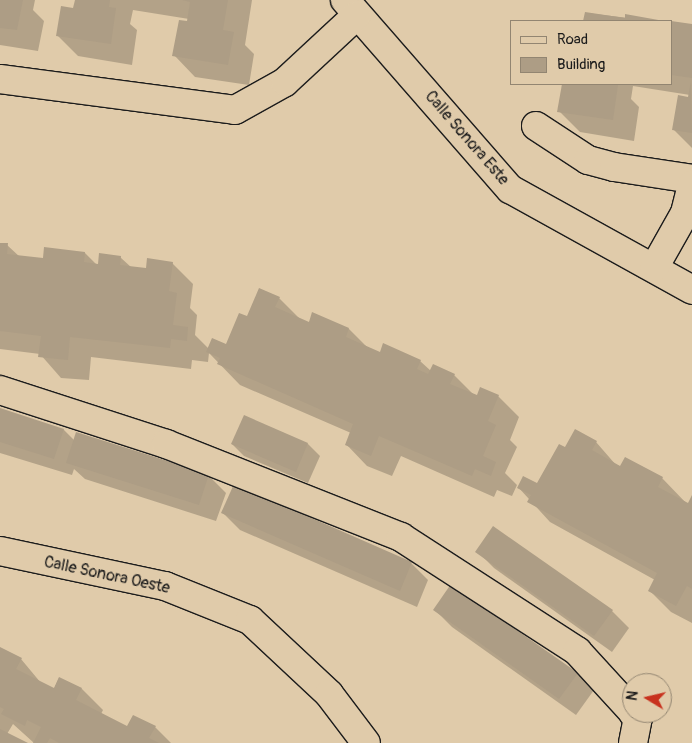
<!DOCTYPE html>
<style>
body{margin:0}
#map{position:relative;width:692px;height:743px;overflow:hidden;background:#e0cbaa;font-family:Pangolin,sans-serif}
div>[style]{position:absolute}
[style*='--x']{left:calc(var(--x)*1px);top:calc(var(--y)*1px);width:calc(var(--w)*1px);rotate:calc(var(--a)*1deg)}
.shadow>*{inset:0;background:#0003}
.building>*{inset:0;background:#ad9d85}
.roads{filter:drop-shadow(1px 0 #1c1c1c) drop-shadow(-1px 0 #1c1c1c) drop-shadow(0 1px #1c1c1c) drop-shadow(0 -1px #1c1c1c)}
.minor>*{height:28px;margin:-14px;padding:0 14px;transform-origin:14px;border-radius:14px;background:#e0cbaa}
span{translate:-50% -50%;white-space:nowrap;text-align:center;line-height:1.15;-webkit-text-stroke:5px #e0cbaa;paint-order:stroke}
.street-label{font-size:16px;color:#1c1c1c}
.legend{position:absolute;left:510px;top:20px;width:162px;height:65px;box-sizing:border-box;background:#e0cbaa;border:1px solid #928571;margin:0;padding:6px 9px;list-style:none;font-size:15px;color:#1c1c1c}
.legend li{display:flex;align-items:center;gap:10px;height:25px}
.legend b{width:25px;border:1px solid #928571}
.north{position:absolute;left:622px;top:673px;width:50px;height:50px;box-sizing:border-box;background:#e0cbaa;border:1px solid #928571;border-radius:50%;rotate:279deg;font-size:14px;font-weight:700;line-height:20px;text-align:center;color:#1c1c1c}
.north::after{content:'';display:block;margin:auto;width:18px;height:22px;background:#c8321e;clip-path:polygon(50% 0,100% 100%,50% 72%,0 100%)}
</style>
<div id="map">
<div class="shadow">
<i style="clip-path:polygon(0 0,35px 0,33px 10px,44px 21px,38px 51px,0 45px)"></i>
<i style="clip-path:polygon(76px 0,252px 0,245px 45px,254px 54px,249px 85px,195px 77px,174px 55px,189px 19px,133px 10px,130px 24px,137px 30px,132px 65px,78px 56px,57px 35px,75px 9px)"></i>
<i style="clip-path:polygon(586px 13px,654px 21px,585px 21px)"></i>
<i style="clip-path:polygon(671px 23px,692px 26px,692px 148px,674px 130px,690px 95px,633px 86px,631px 99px,639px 107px,634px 141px,580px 132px,559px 111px,563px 84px,671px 84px)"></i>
<i style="clip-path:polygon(0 244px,7px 245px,20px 257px,44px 260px,85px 253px,97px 265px,120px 257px,132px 268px,147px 270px,172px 263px,193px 284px,190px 308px,197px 315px,195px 335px,209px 349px,227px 346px,247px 318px,279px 298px,300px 319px,309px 323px,313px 314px,349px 329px,367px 347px,381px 354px,420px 361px,431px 371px,454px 375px,475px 396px,498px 396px,519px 417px,510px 440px,517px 447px,505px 473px,517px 485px,512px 496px,497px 490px,494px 497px,401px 456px,392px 476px,367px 466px,346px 444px,351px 433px,240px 385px,209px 353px,208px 362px,192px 360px,191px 369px,91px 357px,89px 380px,61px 378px,40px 354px,0 349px)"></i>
<i style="clip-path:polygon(0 410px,64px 430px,75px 441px,208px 475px,226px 493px,216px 521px,85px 479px,74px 469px,72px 475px,0 453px)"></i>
<i style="clip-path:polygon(244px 417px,308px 444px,320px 456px,308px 483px,244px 456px,232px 444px)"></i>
<i style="clip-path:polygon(596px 442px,616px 465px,662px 478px,688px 505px,692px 498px,692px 623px,671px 612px,650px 591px,655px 580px,550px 522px,518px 487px,538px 485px,566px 449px)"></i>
<i style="clip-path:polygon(223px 513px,411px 563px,428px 580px,417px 607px,240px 530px)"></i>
<i style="clip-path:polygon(477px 551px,612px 611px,629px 628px,612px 652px,494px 568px)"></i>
<i style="clip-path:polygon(435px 610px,577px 673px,594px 690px,576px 715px,452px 627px)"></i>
<i style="clip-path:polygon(0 648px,21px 659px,41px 683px,54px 689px,59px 678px,82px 689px,103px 710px,101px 714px,128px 728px,155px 727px,171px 743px,34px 743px,13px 724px,7px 734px,25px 743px,0 743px)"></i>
</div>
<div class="building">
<i style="clip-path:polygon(0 0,23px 0,17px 30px,0 28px)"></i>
<i style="clip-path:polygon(75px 0,110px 0,109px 7px,116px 8px,111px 44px,56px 36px,61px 6px,73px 8px)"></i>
<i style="clip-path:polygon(182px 0,228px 0,223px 30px,234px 32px,228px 65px,172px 56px,179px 20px,187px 21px,190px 2px)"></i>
<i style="clip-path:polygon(585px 12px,625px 18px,625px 14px,664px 21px,583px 21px)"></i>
<i style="clip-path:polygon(671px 21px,692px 24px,692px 78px,671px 75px)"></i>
<i style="clip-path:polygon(691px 81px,692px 133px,672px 130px,678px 95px,688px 97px)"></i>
<i style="clip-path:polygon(562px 84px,618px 85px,613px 120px,557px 112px)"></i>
<i style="clip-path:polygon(0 243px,8px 243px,7px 254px,43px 258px,44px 247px,85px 252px,84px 262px,98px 264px,99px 253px,121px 256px,120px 265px,146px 268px,147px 258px,173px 262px,169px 291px,177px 293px,173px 325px,188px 327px,187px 341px,171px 339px,170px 348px,70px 337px,68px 360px,38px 357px,41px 336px,0 331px)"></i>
<i style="clip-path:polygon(259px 288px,280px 297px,275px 307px,309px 322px,312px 312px,349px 328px,346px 337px,380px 352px,383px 343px,421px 360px,417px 369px,428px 374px,433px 364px,455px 374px,450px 384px,477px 395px,480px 387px,499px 395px,488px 421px,496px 425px,483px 456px,496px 462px,491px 476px,475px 469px,472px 476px,379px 436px,371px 456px,345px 445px,353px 424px,217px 364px,220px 358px,206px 352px,212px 338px,226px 344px,239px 313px,247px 316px)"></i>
<i style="clip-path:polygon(0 408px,64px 429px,54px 459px,0 442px)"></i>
<i style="clip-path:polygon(244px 415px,308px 443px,296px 472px,231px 444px)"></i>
<i style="clip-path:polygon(575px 429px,597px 441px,592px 450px,620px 466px,625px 457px,663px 477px,658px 487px,688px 503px,692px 495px,692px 589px,687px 586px,676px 606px,648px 591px,657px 573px,527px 502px,531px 495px,517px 488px,523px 476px,537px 483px,559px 444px,565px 447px)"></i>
<i style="clip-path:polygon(76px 432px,209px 474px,199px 505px,66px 463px)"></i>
<i style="clip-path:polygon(234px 484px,412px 562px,400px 591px,221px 513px)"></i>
<i style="clip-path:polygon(493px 526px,613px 610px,594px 636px,475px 552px)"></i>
<i style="clip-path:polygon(451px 584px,578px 673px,559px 699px,433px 610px)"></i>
<i style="clip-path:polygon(0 647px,22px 658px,16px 669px,54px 688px,59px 677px,82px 688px,76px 700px,127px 726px,133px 715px,156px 726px,149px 738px,159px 743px,59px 743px,50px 738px,47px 743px,33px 743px,41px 727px,27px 720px,25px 726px,1px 714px,4px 709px,0 707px)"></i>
<i style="clip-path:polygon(0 729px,28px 743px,0 743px)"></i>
</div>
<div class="roads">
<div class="minor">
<i style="--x:345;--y:0;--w:251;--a:48.9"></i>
<i style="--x:510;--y:189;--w:208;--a:29"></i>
<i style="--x:0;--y:79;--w:237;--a:7.5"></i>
<i style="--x:235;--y:110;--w:57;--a:-29.2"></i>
<i style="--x:285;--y:82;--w:98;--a:-42.9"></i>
<i style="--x:536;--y:126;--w:62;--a:33.2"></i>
<i style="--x:588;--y:160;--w:27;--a:15"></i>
<i style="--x:614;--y:167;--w:79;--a:8.7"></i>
<i style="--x:654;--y:268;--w:63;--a:-60.6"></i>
<i style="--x:685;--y:213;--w:29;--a:-76"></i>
<i style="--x:0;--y:390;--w:175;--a:18"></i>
<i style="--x:166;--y:444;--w:253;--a:21.6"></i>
<i style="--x:401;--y:537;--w:210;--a:32.9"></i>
<i style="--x:577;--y:651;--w:81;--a:47.5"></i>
<i style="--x:0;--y:551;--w:169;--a:12"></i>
<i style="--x:165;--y:586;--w:92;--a:21.8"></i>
<i style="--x:250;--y:620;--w:108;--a:43.1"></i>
<i style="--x:329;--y:694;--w:61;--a:52.9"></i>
<i style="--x:633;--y:743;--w:25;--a:-79"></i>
<i style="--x:638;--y:718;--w:7;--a:-135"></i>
</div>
</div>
<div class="street-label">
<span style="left:467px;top:138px;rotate:49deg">Calle Sonora Este</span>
<span style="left:107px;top:575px;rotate:12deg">Calle Sonora Oeste</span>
</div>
<ul class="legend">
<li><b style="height:6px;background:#e0cbaa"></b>Road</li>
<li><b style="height:14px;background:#ad9d85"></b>Building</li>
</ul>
<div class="north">N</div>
</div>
